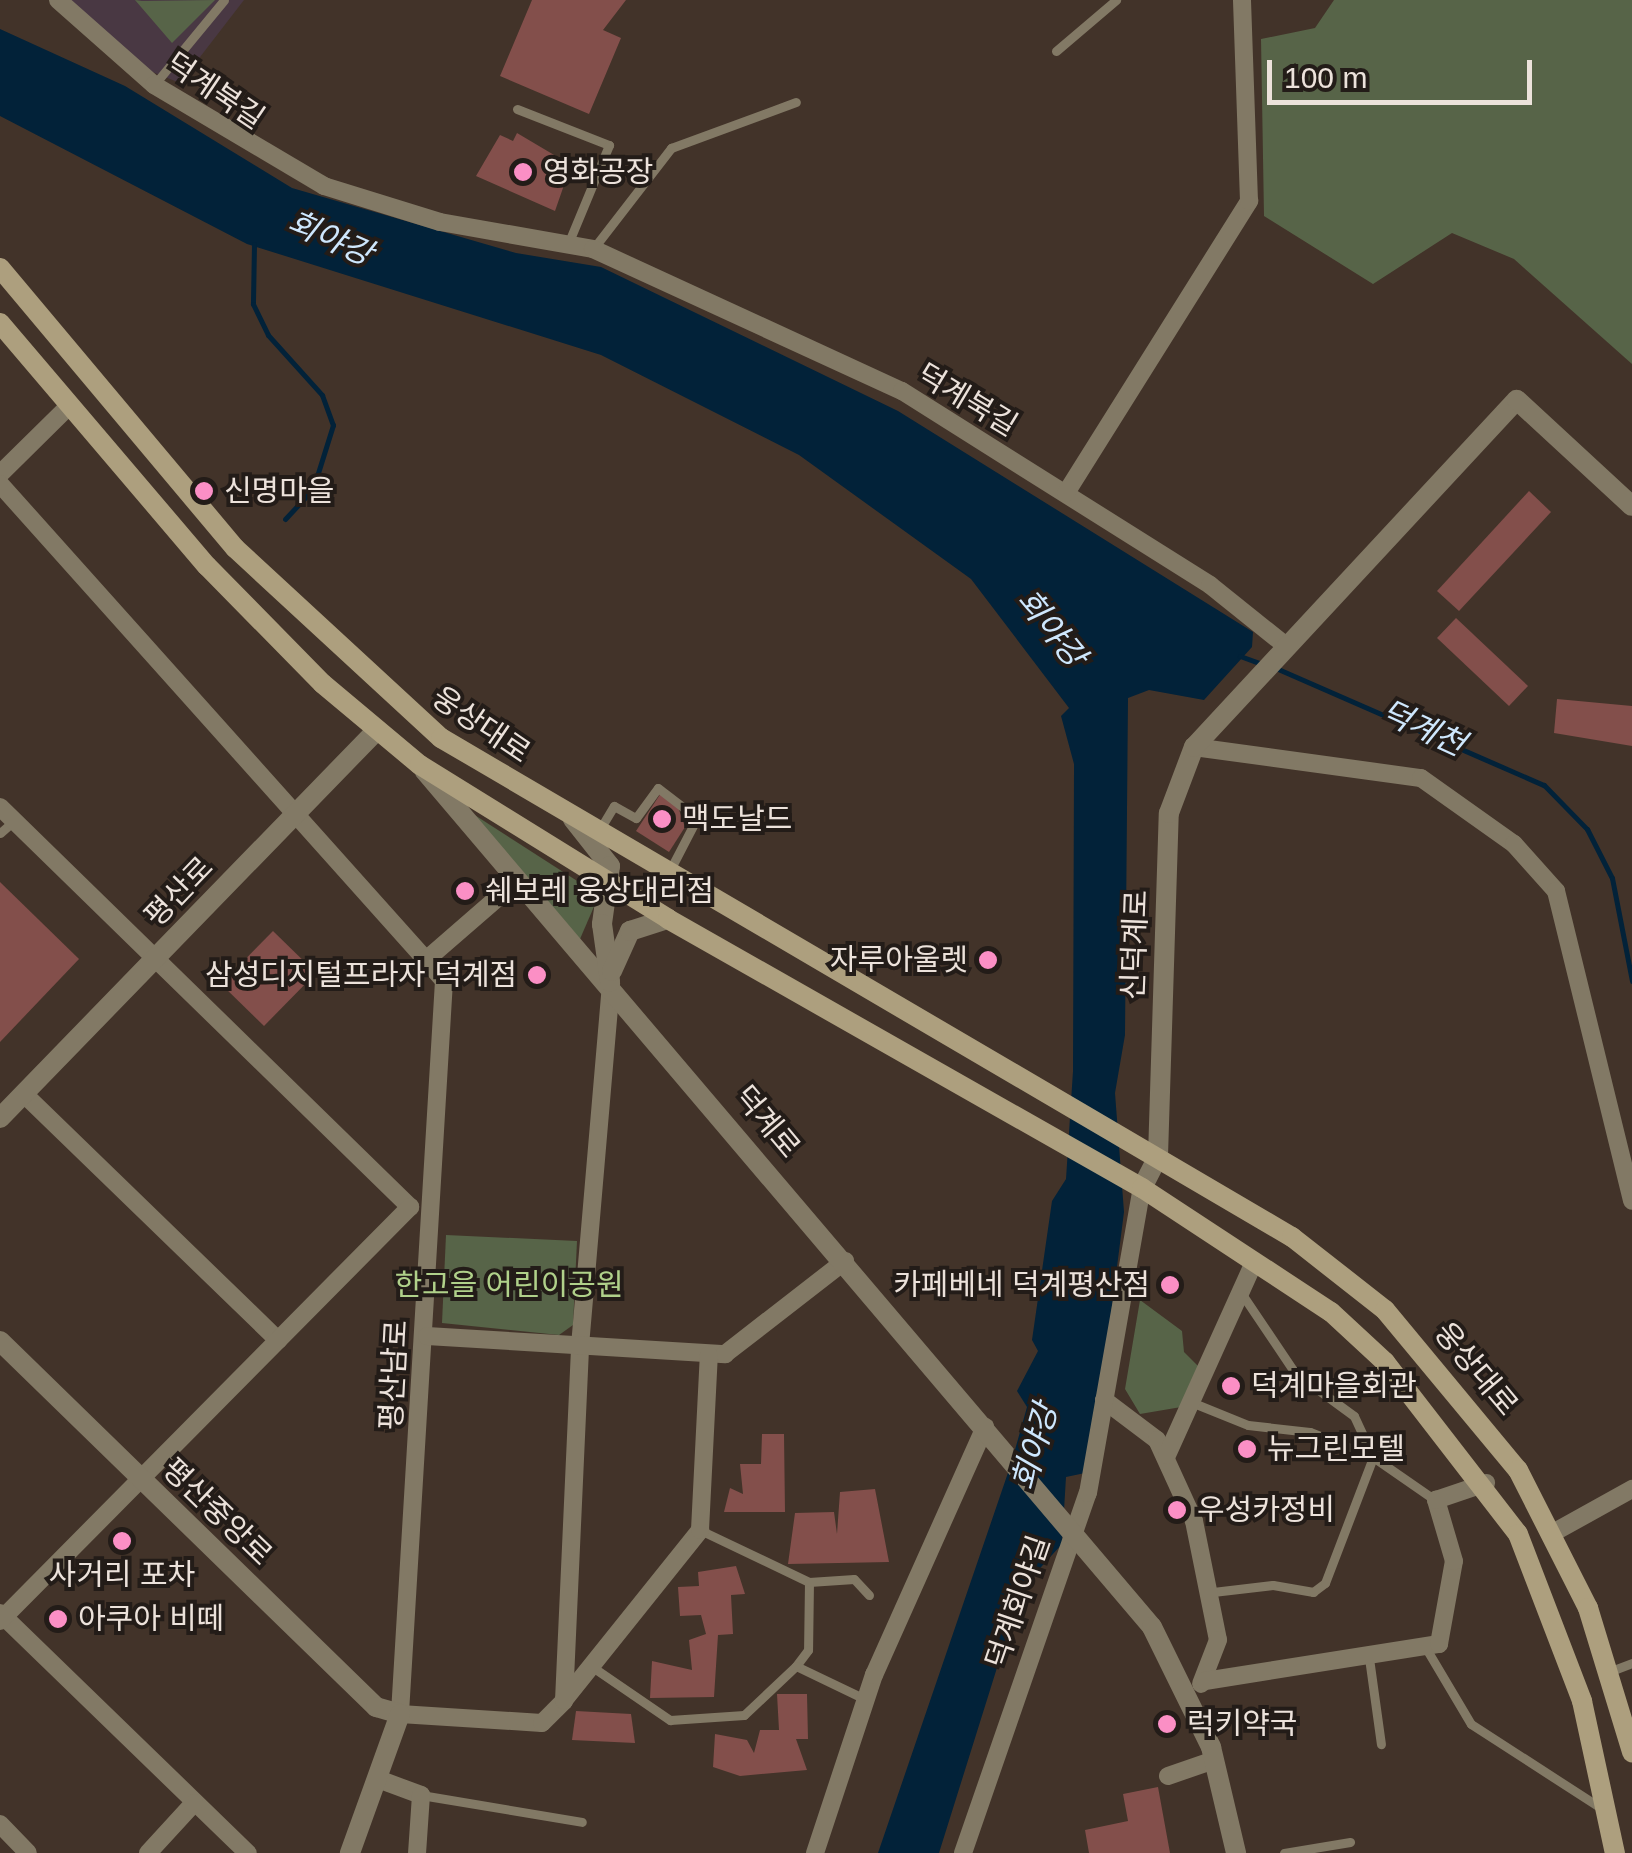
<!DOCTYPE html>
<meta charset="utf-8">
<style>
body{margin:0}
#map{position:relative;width:1632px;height:1853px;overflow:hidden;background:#423329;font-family:Arial,"Noto Sans KR",sans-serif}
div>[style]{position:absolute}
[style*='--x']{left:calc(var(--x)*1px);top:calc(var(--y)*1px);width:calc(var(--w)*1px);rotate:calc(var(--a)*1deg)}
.education>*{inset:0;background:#493843}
.green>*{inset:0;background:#576448}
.water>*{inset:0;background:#022239}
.stream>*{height:5px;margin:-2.5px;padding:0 2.5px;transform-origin:2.5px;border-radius:2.5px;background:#022239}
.building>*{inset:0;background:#834f4b}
.service>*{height:9px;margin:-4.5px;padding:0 4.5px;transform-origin:4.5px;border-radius:4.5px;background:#827965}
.minor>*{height:18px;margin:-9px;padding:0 9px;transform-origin:9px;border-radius:9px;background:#827965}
.tertiary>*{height:20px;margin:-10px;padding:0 10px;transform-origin:10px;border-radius:10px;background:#827965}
.secondary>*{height:20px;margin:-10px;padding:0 10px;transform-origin:10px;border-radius:10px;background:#ad9f7e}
.dots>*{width:28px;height:28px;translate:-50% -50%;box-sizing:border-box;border:5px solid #231c18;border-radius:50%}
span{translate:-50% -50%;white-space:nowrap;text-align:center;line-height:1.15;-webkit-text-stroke:8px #231c18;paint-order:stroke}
.street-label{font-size:30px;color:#ece2db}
.poi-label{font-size:30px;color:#ece2db}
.left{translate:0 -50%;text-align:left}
.right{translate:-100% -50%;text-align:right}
.park-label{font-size:30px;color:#b0d18a}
.water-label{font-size:32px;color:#cee7fd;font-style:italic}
.scale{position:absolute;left:1267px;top:60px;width:265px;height:45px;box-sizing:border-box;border:5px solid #ece2db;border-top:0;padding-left:12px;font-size:30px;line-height:35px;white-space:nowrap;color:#ece2db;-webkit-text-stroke:8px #231c18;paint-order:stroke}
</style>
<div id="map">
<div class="education">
<i style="clip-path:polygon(71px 0,244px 0,180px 83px,140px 67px)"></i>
</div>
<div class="green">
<i style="clip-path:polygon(135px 0,142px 1px,215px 0,172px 43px)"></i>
<i style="clip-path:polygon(1334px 0,1632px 0,1632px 364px,1514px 259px,1452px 233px,1373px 284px,1264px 216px,1261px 39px,1315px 28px)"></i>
<i style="clip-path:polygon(470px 812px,599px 895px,580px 939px)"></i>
<i style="clip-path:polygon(446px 1235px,577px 1241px,573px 1325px,559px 1335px,442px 1323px)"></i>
<i style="clip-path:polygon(1140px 1300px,1182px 1331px,1184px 1352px,1207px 1375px,1193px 1405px,1140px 1414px,1125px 1389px)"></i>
</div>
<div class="water">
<i style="clip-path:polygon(0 29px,125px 86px,292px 188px,516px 253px,601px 267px,898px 411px,1253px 632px,1252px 647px,1204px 700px,1149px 690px,1128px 698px,1125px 1035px,1115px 1093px,1124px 1212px,1103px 1376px,1085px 1473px,1066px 1477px,1062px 1544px,1022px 1588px,939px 1853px,878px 1853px,1011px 1464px,1027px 1407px,1017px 1391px,1038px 1351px,1032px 1340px,1052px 1201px,1066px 1179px,1073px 1071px,1074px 764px,1061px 716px,1069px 708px,971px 579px,799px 455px,601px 355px,247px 244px,0 116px)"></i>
</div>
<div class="stream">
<i style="--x:254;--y:244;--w:60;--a:91"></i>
<i style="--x:253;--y:304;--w:34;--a:64"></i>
<i style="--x:268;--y:335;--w:81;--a:48"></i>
<i style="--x:322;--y:395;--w:32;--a:70"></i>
<i style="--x:333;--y:425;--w:67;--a:107.4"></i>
<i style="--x:313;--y:489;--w:41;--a:133"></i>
<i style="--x:1240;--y:656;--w:23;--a:20"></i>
<i style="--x:1278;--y:669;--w:290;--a:23.6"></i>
<i style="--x:1544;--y:785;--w:62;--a:45.7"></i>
<i style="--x:1587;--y:829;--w:55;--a:63"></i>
<i style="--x:1612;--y:878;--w:105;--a:79"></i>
</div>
<div class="building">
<i style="clip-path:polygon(532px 0,626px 0,603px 30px,621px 38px,589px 114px,500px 76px)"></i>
<i style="clip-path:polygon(517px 133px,571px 165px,555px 211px,476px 176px,500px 135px,513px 141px)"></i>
<i style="clip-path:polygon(1529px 491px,1551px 512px,1459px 611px,1437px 591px)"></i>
<i style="clip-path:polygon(1456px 618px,1528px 686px,1509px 706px,1437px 638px)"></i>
<i style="clip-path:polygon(1557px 699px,1632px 706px,1632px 746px,1554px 733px)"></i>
<i style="clip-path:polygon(661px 793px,677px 804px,685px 827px,669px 852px,636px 831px)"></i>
<i style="clip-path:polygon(0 882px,79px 959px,0 1042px)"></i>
<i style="clip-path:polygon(273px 931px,316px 973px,264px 1026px,221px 984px)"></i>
<i style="clip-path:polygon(762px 1434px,784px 1434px,785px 1512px,724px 1512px,730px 1488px,743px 1494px,740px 1464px,761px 1464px)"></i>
<i style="clip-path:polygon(875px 1489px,889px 1562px,788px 1564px,795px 1513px,834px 1512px,837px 1534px,840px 1492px)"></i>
<i style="clip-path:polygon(736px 1566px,745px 1594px,731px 1595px,733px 1634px,718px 1635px,714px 1697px,650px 1698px,652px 1661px,692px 1670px,689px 1640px,706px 1634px,701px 1615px,680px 1616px,678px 1587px,699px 1586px,698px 1572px)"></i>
<i style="clip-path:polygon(777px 1694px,807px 1694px,808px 1739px,796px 1739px,807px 1770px,740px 1776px,713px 1767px,715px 1734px,747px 1740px,754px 1753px,760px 1730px,779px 1730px)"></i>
<i style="clip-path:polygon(576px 1711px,631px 1714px,635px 1743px,572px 1740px)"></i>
<i style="clip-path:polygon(1158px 1787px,1170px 1853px,1089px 1853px,1085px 1830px,1128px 1821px,1123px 1794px)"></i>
</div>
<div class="service">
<i style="--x:1056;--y:51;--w:79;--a:-40.4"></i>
<i style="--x:154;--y:85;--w:110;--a:-50.5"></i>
<i style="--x:517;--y:109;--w:99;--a:21.4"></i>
<i style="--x:609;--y:145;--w:107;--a:112.5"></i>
<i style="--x:593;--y:249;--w:128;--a:-52.3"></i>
<i style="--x:671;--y:148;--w:133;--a:-20.2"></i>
<i style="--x:600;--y:829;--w:27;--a:-59"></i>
<i style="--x:614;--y:806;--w:25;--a:29"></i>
<i style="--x:636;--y:818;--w:37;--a:-54"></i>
<i style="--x:658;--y:788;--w:49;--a:37.6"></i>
<i style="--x:697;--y:818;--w:61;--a:117.4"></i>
<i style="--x:0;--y:833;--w:18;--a:-41"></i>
<i style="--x:1191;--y:1402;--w:61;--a:22"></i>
<i style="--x:1248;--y:1425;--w:62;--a:6.4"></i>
<i style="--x:1310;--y:1432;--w:68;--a:21.6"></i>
<i style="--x:1373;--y:1457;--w:75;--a:34.7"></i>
<i style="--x:700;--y:1530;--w:121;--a:25.5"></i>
<i style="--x:809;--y:1582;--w:68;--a:90.8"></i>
<i style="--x:808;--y:1650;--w:20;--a:127"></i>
<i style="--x:796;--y:1666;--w:76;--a:25.6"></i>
<i style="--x:809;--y:1582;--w:45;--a:-3.8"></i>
<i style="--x:854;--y:1579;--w:22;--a:47"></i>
<i style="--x:1213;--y:1592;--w:60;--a:-6.7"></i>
<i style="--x:1273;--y:1585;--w:41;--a:9.9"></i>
<i style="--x:1313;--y:1592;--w:15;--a:-37"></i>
<i style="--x:1325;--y:1583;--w:135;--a:-69.1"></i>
<i style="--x:1373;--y:1457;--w:45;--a:-114.9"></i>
<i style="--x:1354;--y:1416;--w:73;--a:-143.9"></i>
<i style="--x:1295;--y:1373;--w:95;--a:-123.9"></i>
<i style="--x:1427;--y:1650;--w:86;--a:59.3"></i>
<i style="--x:1471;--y:1724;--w:158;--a:32.9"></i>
<i style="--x:1369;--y:1658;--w:87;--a:82.1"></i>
<i style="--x:591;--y:1666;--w:96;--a:34.4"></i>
<i style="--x:670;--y:1720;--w:74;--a:-3.9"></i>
<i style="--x:744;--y:1715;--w:71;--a:-43.3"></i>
<i style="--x:1611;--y:1671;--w:22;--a:-21"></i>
<i style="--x:421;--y:1795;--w:163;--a:9.5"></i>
<i style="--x:1284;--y:1853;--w:67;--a:-9.5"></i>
</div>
<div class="minor">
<i style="--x:58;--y:0;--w:128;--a:41.5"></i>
<i style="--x:154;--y:85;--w:198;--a:30.7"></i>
<i style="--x:324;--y:186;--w:121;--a:17.2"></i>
<i style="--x:440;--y:222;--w:155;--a:10"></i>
<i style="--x:593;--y:249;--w:340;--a:24.7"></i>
<i style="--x:902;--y:391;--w:364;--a:32.2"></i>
<i style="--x:1210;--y:585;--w:96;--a:38.7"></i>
<i style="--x:0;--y:474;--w:97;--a:-44.6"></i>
<i style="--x:0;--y:484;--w:639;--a:48.17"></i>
<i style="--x:1066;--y:493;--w:345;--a:-57.9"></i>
<i style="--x:1249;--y:201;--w:201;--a:-92"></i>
<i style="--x:1194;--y:747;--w:229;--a:7.8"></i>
<i style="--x:1421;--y:778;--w:114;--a:35.4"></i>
<i style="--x:1514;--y:844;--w:63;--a:48.2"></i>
<i style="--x:1556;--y:891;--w:319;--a:76.2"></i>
<i style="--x:0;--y:807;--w:573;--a:44.29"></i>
<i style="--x:518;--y:880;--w:122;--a:139"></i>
<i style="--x:426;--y:960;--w:28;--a:49"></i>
<i style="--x:444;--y:981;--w:734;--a:93.44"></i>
<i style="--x:400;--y:1714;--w:142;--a:3.6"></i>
<i style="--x:542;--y:1723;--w:31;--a:-45"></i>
<i style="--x:564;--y:1701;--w:355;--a:-87.4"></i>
<i style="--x:580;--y:1346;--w:364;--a:-85.1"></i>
<i style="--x:24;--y:1094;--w:354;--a:44.1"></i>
<i style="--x:427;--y:1336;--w:299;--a:3.5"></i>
<i style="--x:725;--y:1354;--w:152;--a:-37.8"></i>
<i style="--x:1104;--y:1400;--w:66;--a:37"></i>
<i style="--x:1157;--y:1440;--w:89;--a:65.4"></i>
<i style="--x:1194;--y:1521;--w:121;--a:78.6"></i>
<i style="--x:1218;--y:1640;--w:47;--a:111.1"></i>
<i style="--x:1167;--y:1455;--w:212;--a:-65.7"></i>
<i style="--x:1551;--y:1534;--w:93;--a:-29.1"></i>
<i style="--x:0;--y:1613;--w:345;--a:44.1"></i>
<i style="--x:0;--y:1621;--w:583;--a:-45.28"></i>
<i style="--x:1205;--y:1681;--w:237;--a:-9"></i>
<i style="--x:1439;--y:1644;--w:84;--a:-79.8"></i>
<i style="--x:1454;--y:1561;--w:64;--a:-106.4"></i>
<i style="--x:1436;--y:1500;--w:53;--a:-18.8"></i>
<i style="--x:564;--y:1700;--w:218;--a:-51.3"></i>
<i style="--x:700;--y:1530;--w:175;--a:-87.1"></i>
<i style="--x:1168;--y:1776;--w:49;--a:-19.2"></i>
<i style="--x:378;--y:1779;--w:46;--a:20.4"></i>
<i style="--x:421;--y:1795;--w:58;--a:93.9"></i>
<i style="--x:0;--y:1824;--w:40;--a:46"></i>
<i style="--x:148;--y:1853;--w:68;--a:-47.4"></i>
<i style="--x:815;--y:1853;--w:188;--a:-71.7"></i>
<i style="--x:874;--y:1675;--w:272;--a:-65.9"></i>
<i style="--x:963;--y:1853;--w:381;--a:-70.9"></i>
<i style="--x:1088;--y:1493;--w:310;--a:-80"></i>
</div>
<div class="tertiary">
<i style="--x:424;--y:770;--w:1124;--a:49.65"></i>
<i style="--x:1152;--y:1627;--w:134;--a:63.8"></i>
<i style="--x:1211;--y:1747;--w:109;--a:76.7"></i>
<i style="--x:573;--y:819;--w:60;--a:51.8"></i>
<i style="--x:610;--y:866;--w:59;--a:97.9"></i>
<i style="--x:602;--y:924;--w:58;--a:82"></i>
<i style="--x:612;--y:971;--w:44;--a:-65.8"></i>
<i style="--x:630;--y:931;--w:40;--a:-18"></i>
<i style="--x:0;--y:1118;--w:540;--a:-45.83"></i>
<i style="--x:1142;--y:1188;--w:36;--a:-63"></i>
<i style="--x:1158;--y:1156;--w:343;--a:-88.2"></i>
<i style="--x:1169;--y:813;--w:71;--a:-69.3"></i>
<i style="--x:1194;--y:747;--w:474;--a:-47.1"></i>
<i style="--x:1517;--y:400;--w:156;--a:42.7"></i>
<i style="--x:0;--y:1341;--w:525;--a:44.23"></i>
<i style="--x:376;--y:1707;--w:25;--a:16"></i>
<i style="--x:400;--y:1714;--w:148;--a:109.8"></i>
</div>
<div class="secondary">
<i style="--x:0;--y:268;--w:366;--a:50"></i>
<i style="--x:235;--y:548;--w:280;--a:42.7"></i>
<i style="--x:441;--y:738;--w:987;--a:30.39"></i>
<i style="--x:1292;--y:1237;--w:118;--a:38.1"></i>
<i style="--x:1385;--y:1310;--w:208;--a:50.3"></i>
<i style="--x:1518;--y:1470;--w:155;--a:63.1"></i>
<i style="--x:1588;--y:1608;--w:151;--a:73"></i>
<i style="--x:0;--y:323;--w:319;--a:49.6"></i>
<i style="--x:207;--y:566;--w:165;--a:45.5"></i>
<i style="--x:323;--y:684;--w:126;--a:39.9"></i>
<i style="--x:420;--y:765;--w:292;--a:31.8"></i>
<i style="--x:668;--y:919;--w:545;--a:29.58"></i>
<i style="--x:1142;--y:1188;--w:226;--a:33.3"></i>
<i style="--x:1331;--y:1312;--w:74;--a:42.8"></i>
<i style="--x:1385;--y:1362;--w:217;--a:52.3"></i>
<i style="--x:1518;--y:1534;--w:179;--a:69"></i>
<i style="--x:1582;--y:1701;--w:156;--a:77.8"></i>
</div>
<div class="dots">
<i style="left:523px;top:172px;background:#fb8fc5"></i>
<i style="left:204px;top:491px;background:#fb8fc5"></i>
<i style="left:662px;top:819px;background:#fb8fc5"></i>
<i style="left:465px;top:891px;background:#fb8fc5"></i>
<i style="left:988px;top:960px;background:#fb8fc5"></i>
<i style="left:537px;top:975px;background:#fb8fc5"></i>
<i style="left:1170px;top:1285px;background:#fb8fc5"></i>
<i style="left:1231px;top:1386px;background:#fb8fc5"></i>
<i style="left:1247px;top:1449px;background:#fb8fc5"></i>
<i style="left:1177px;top:1510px;background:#fb8fc5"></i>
<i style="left:122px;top:1541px;background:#fb8fc5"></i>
<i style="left:58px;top:1619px;background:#fb8fc5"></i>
<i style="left:1167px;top:1724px;background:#fb8fc5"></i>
</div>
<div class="street-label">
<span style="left:215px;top:91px;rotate:34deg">덕계북길</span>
<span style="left:967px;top:400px;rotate:31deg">덕계북길</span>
<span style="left:481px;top:725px;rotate:34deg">웅상대로</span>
<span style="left:179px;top:892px;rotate:-46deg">평산로</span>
<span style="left:1135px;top:945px;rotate:-88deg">신덕계로</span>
<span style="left:767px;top:1122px;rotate:50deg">덕계로</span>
<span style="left:1476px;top:1369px;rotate:50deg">웅상대로</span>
<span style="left:394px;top:1375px;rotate:-87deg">평산남로</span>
<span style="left:217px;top:1512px;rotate:44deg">평산중앙로</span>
<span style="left:1018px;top:1602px;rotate:-71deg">덕계회야길</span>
</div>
<div class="poi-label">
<span class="left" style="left:543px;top:172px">영화공장</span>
<span class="left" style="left:224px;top:491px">신명마을</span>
<span class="left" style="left:682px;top:819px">맥도날드</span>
<span class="left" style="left:485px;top:891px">쉐보레 웅상대리점</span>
<span class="right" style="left:968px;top:960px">자루아울렛</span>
<span class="right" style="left:517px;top:975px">삼성디지털프라자 덕계점</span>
<span class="right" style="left:1150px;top:1285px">카페베네 덕계평산점</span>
<span class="left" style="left:1251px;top:1386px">덕계마을회관</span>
<span class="left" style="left:1267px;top:1449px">뉴그린모텔</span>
<span class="left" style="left:1197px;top:1510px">우성카정비</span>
<span style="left:122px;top:1575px">사거리 포차</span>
<span class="left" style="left:78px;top:1619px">아쿠아 비떼</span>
<span class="left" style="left:1187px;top:1724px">럭키약국</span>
</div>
<div class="park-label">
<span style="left:509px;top:1285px">한고을 어린이공원</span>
</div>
<div class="water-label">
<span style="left:330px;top:238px;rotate:24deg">회야강</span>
<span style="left:1051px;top:628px;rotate:51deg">회야강</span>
<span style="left:1423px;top:728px;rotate:25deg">덕계천</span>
<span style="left:1035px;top:1447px;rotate:-74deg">회야강</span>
</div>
<div class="scale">100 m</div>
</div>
